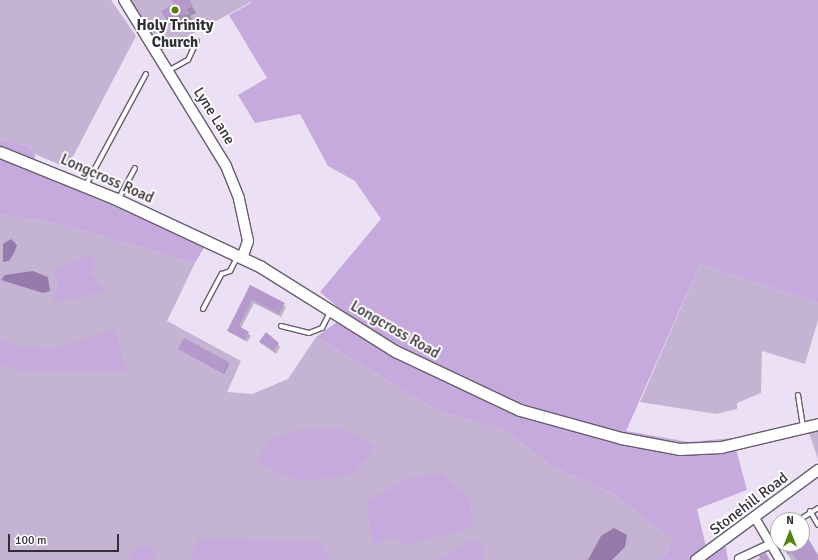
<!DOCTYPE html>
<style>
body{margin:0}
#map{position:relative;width:818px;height:560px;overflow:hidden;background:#ebe0f4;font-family:Signika,sans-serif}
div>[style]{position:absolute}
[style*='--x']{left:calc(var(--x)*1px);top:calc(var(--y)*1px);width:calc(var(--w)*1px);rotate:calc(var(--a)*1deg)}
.green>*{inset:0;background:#c4b3d3}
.forest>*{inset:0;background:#c6a9dd}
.water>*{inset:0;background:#967aab}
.shadow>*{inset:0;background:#0003}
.building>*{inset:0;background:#b598cc}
.roads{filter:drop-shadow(1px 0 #665d6e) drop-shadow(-1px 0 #665d6e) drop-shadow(0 1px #665d6e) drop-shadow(0 -1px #665d6e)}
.service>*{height:4px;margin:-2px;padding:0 2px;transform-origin:2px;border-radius:2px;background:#fff}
.minor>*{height:8px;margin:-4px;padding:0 4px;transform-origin:4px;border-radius:4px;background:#fff}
.tertiary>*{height:10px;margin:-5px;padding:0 5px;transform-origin:5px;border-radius:5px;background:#fff}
.secondary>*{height:11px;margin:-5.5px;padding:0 5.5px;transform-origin:5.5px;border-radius:5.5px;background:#fff}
.dots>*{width:11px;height:11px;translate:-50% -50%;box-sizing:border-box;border:2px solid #fff;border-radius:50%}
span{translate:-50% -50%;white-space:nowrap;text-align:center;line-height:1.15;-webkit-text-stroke:4px #fff;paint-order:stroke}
.poi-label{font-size:15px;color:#332f36;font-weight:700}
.street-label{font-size:15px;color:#332f36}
.north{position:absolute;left:770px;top:512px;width:40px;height:40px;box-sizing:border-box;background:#fff;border:1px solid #adacaf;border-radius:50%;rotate:0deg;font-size:11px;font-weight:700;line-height:16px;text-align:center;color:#332f36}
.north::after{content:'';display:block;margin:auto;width:14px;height:18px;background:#55820e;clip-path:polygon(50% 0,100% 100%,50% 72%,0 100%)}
.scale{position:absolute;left:8px;top:534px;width:111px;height:18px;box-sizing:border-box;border:2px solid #332f36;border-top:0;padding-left:5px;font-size:12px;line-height:14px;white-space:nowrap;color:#332f36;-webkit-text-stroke:3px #fff;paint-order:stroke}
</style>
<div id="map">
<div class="green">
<i style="clip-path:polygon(0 0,111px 0,136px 36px,67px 168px,35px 154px,29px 146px,0 140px)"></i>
<i style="clip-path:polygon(130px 0,250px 0,251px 2px,161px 51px)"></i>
<i style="clip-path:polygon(0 214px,60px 224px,195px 263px,167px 321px,241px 361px,227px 392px,252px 394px,288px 379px,316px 337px,440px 412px,503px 429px,550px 465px,615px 495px,672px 540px,665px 555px,657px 560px,0 560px)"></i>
<i style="clip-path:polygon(700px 264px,818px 303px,818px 320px,805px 364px,762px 351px,761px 393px,737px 403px,737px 409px,716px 414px,640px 402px)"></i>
<i style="clip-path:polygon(818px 428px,818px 459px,808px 430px)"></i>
</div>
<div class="forest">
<i style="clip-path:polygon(250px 0,818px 0,818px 303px,700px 264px,626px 431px,689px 442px,733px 438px,747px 490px,697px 509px,706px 547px,726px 547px,728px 560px,657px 560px,665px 555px,672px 540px,615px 495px,550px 465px,503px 429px,440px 412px,316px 337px,347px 315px,320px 292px,381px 219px,355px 181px,328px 166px,300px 114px,255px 123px,238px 95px,267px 78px,229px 15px,251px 3px)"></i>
<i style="clip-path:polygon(0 140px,29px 146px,35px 154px,34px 171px,205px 246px,195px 263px,60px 224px,0 214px)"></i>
<i style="clip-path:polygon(89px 255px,95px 262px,89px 273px,106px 292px,55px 301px,52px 299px,58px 290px,58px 278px,53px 270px)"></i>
<i style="clip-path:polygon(115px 329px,126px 371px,27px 371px,0 364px,0 340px,23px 347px,57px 349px)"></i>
<i style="clip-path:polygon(342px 428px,375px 446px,353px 475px,302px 481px,257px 463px,268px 439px,296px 431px)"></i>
<i style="clip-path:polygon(442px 473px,468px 497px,473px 522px,468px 528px,408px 545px,390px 536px,374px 546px,366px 503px,404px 480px)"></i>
<i style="clip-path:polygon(199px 539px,319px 542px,329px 560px,190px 560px)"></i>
<i style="clip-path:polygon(471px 540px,482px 543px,484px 560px,439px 560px)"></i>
<i style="clip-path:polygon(152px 546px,156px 560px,130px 560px,135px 548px)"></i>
</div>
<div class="water">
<i style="clip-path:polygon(11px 239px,17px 245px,14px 253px,9px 261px,3px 262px,3px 244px)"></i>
<i style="clip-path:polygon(33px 271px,48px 277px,50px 291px,43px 293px,1px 280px,5px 275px)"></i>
<i style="clip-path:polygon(614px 528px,627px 535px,625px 547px,612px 560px,588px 560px,601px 536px)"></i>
</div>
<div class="shadow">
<i style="clip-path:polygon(172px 0,188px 0,196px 13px,190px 16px,193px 21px,170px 25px,166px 18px,175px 5px)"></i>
<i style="clip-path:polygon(250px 287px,286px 307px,281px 317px,254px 303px,241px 328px,251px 336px,247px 342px,228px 331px)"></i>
<i style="clip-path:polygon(260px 342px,278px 344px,280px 347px,276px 354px)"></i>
<i style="clip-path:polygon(179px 349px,228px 363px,229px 364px,224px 374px)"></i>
<i style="clip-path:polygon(802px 536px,818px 557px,818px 560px,791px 560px,784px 546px,802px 544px)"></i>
<i style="clip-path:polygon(765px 554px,769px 560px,756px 560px)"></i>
</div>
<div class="building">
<i style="clip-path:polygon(171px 0,190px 0,193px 6px,187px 9px,190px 14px,165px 18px,161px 11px,174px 4px)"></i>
<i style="clip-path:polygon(250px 285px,285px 303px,279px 314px,252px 300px,239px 326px,249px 332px,245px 340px,227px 331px)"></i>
<i style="clip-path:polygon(266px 332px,279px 343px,274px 351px,259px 342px)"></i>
<i style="clip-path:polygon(184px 338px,229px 362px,223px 373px,178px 349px)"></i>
<i style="clip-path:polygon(802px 528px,818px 555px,818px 560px,797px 560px,792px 553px,788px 555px,782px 546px,802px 544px)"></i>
<i style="clip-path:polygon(766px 553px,770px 560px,762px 560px,759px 556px)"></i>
</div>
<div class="roads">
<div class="service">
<i style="--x:168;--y:71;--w:23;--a:-29"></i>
<i style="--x:188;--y:60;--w:21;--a:-65"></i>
<i style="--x:86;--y:185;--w:126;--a:-61.6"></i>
<i style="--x:118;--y:200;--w:36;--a:-62"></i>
<i style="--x:203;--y:309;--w:40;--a:-62"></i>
<i style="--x:222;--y:274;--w:9;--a:-21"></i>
<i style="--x:230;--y:271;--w:15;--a:-62"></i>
<i style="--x:281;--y:326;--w:29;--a:14"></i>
<i style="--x:309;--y:333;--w:14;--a:-21"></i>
<i style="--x:322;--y:328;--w:18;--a:-63"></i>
<i style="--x:798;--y:395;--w:31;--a:81"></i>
<i style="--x:810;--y:511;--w:16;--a:60"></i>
<i style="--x:799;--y:520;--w:22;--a:-32"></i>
<i style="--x:771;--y:544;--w:9;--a:-36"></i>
</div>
<div class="minor">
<i style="--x:755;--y:518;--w:49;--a:59.2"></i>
<i style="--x:739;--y:559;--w:35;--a:-25"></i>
</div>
<div class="tertiary">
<i style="--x:124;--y:0;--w:195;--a:58.4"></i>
<i style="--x:226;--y:166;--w:35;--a:68"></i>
<i style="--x:239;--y:199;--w:43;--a:77.9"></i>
<i style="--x:248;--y:241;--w:18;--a:109"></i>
<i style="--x:696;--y:560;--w:152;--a:-36.4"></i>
</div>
<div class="secondary">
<i style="--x:0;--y:152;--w:123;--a:22"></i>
<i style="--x:114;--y:198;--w:162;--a:25.1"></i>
<i style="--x:261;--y:267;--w:158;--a:32.1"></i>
<i style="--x:395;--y:351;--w:138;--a:25.3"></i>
<i style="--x:520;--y:410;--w:105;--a:15.5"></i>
<i style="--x:621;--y:438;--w:59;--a:10.7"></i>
<i style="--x:679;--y:449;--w:42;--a:-2.7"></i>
<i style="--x:721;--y:447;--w:100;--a:-13.3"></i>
</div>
</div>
<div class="dots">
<i style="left:175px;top:10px;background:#55820e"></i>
</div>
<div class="poi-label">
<span style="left:175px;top:34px">Holy Trinity<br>Church</span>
</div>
<div class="street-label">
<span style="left:214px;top:116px;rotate:58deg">Lyne Lane</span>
<span style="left:107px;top:179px;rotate:24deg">Longcross Road</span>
<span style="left:395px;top:330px;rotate:30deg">Longcross Road</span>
<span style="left:749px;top:504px;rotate:-37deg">Stonehill Road</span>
</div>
<div class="north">N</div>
<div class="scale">100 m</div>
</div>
